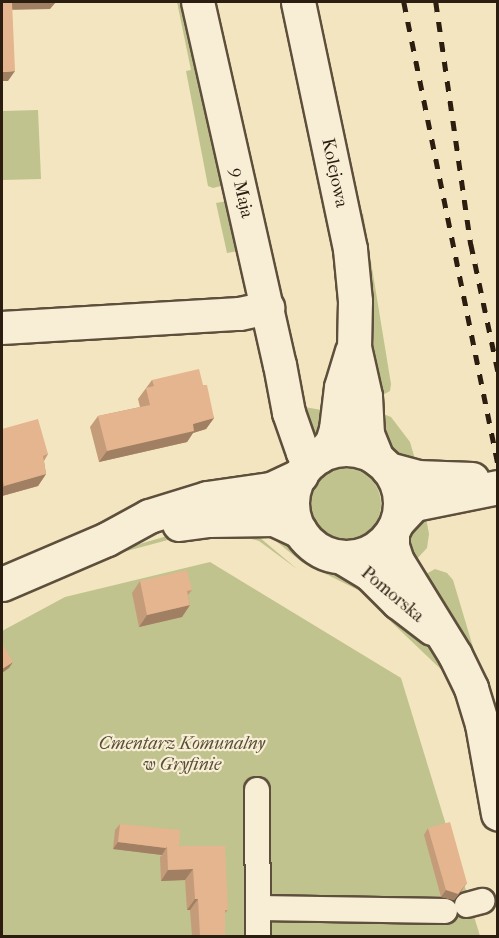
<!DOCTYPE html>
<style>
body{margin:0}
#map{position:relative;width:499px;height:938px;overflow:hidden;background:#f3e5bf;font-family:"IM FELL French Canon",serif}
div>[style]{position:absolute}
[style*='--x']{left:calc(var(--x)*1px);top:calc(var(--y)*1px);width:calc(var(--w)*1px);rotate:calc(var(--a)*1deg)}
.green>*{inset:0;background:#c0c38e}
.round{border-radius:50%}
.roads{filter:drop-shadow(2px 0 #5d4f3c) drop-shadow(-2px 0 #5d4f3c) drop-shadow(0 2px #5d4f3c) drop-shadow(0 -2px #5d4f3c)}
.pedestrian>*{height:24px;margin:-12px;padding:0 12px;transform-origin:12px;border-radius:12px;background:#f7eed5}
.minor>*{height:32px;margin:-16px;padding:0 16px;transform-origin:16px;border-radius:16px;background:#f7eed5}
.tertiary>*{height:33px;margin:-16.5px;padding:0 16.5px;transform-origin:16.5px;border-radius:16.5px;background:#f7eed5}
.secondary>*{height:33px;margin:-16.5px;padding:0 16.5px;transform-origin:16.5px;border-radius:16.5px;background:#f7eed5}
.secondary>.ring{margin:-16.5px;padding:0;box-sizing:content-box;background:none;border:33px solid #f7eed5;border-radius:50%}
.rail>*{height:4.5px;margin-top:-2.25px;transform-origin:0;background:repeating-linear-gradient(90deg,#2b1d10 0 10px,transparent 0 20px)}
.wall>*{inset:0;background:#c49c7a}
.shaded-wall>*{inset:0;background:#a07f63}
.building>*{inset:0;background:#e4b58e}
span{translate:-50% -50%;white-space:nowrap;text-align:center;line-height:1.15;-webkit-text-stroke:4.5px #f7eed5;paint-order:stroke}
.street-label{font-size:18px;color:#2b1d10}
.park-label{font-size:18px;color:#584f36;font-style:italic}
.frame{position:absolute;inset:0;border:3px solid #2b1d10;pointer-events:none}
</style>
<div id="map">
<div class="green">
<i style="clip-path:polygon(177px 2px,187px 2px,225px 185px,213px 188px,208px 186px,186px 71px,191px 70px)"></i>
<i style="clip-path:polygon(38px 110px,41px 179px,2px 180px,2px 111px)"></i>
<i style="clip-path:polygon(227px 201px,238px 251px,227px 253px,216px 203px)"></i>
<i style="clip-path:polygon(363px 213px,391px 384px,390px 391px,379px 397px,373px 397px,371px 307px,356px 222px)"></i>
<i style="clip-path:polygon(298px 406px,322px 410px,318px 431px,311px 440px)"></i>
<i style="clip-path:polygon(381px 413px,391px 417px,410px 442px,417px 466px,398px 457px,385px 444px)"></i>
<i class="round" style="left:309px;top:468px;width:72px;height:72px"></i>
<i style="clip-path:polygon(425px 513px,429px 534px,427px 548px,415px 561px,407px 559px,407px 538px)"></i>
<i style="clip-path:polygon(253px 532px,297px 569px,259px 541px,241px 536px,179px 537px,123px 552px,72px 573px,74px 568px,112px 552px,174px 534px)"></i>
<i style="clip-path:polygon(266px 533px,289px 541px,303px 555px,303px 563px)"></i>
<i style="clip-path:polygon(210px 562px,401px 678px,480px 936px,2px 936px,2px 631px,65px 597px)"></i>
<i style="clip-path:polygon(331px 566px,339px 567px,368px 595px,318px 570px)"></i>
<i style="clip-path:polygon(435px 569px,447px 573px,453px 580px,484px 684px,417px 579px)"></i>
<i style="clip-path:polygon(382px 607px,407px 625px,433px 651px,450px 678px,384px 615px)"></i>
</div>
<div class="roads">
<div class="pedestrian">
<i style="--x:257;--y:790;--w:146;--a:89.6"></i>
<i style="--x:467;--y:905;--w:16;--a:-15"></i>
<i style="--x:259;--y:908;--w:186;--a:0.9"></i>
</div>
<div class="minor">
<i style="--x:198;--y:2;--w:372;--a:77.3"></i>
<i style="--x:280;--y:365;--w:49;--a:79.4"></i>
<i style="--x:289;--y:413;--w:42;--a:70.7"></i>
<i style="--x:303;--y:453;--w:13;--a:51"></i>
<i style="--x:2;--y:328;--w:238;--a:-3.4"></i>
<i style="--x:240;--y:314;--w:29;--a:-12"></i>
</div>
<div class="tertiary">
<i style="--x:298;--y:2;--w:252;--a:78.1"></i>
<i style="--x:350;--y:249;--w:52;--a:84.5"></i>
<i style="--x:355;--y:301;--w:46;--a:91.2"></i>
<i style="--x:354;--y:347;--w:50;--a:77.3"></i>
<i style="--x:365;--y:396;--w:38;--a:87"></i>
<i style="--x:367;--y:434;--w:27;--a:68"></i>
<i style="--x:320;--y:456;--w:18;--a:-49"></i>
<i style="--x:332;--y:442;--w:14;--a:-73"></i>
<i style="--x:336;--y:429;--w:42;--a:-83.2"></i>
<i style="--x:341;--y:387;--w:38;--a:-73"></i>
<i style="--x:392;--y:532;--w:14;--a:90"></i>
<i style="--x:392;--y:546;--w:16;--a:72"></i>
<i style="--x:397;--y:561;--w:110;--a:58.3"></i>
<i style="--x:455;--y:655;--w:37;--a:64"></i>
<i style="--x:471;--y:688;--w:38;--a:73"></i>
<i style="--x:482;--y:724;--w:91;--a:79.9"></i>
<i style="--x:342;--y:557;--w:33;--a:31"></i>
<i style="--x:370;--y:574;--w:40;--a:45"></i>
<i style="--x:398;--y:602;--w:43;--a:37.4"></i>
</div>
<div class="secondary">
<i class="ring" style="left:292px;top:449px;width:75px;height:75px"></i>
<i style="--x:388;--y:469;--w:30;--a:15"></i>
<i style="--x:417;--y:477;--w:55;--a:2.1"></i>
<i style="--x:397;--y:522;--w:25;--a:-47"></i>
<i style="--x:414;--y:504;--w:86;--a:-11.4"></i>
<i style="--x:179;--y:524;--w:30;--a:-8"></i>
<i style="--x:209;--y:520;--w:65;--a:-0.9"></i>
<i style="--x:274;--y:519;--w:29;--a:25"></i>
<i style="--x:2;--y:584;--w:114;--a:-23.2"></i>
<i style="--x:107;--y:539;--w:48;--a:-28.7"></i>
<i style="--x:149;--y:516;--w:61;--a:-17.2"></i>
<i style="--x:207;--y:498;--w:65;--a:-8"></i>
<i style="--x:271;--y:489;--w:33;--a:-25"></i>
</div>
</div>
<div class="rail">
<i style="--x:404;--y:2;--w:470;--a:78.5"></i>
<i style="--x:436;--y:2;--w:245;--a:81.8"></i>
<i style="--x:471;--y:244;--w:130;--a:78"></i>
</div>
<div class="wall">
<i style="clip-path:polygon(152px 380px,203px 385px,214px 418px,206px 429px,193px 433px,187px 442px,99px 462px,90px 427px,98px 416px,140px 407px,138px 399px)"></i>
<i style="clip-path:polygon(2px 429px,48px 454px,44px 461px,46px 474px,38px 486px,2px 496px)"></i>
<i style="clip-path:polygon(140px 581px,192px 590px,188px 595px,190px 605px,182px 617px,139px 627px,132px 593px)"></i>
<i style="clip-path:polygon(120px 824px,179px 846px,228px 910px,225px 913px,225px 936px,192px 936px,190px 910px,187px 910px,185px 880px,161px 881px,160px 857px,162px 855px,113px 849px,115px 830px)"></i>
<i style="clip-path:polygon(428px 828px,463px 889px,454px 900px,441px 897px,424px 835px)"></i>
</div>
<div class="shaded-wall">
<i style="clip-path:polygon(11px 2px,56px 2px,50px 9px,5px 10px)"></i>
<i style="clip-path:polygon(15px 71px,8px 81px,2px 81px,2px 72px)"></i>
<i style="clip-path:polygon(214px 418px,206px 429px,193px 433px,187px 442px,99px 462px,107px 451px,193px 424px)"></i>
<i style="clip-path:polygon(46px 474px,38px 486px,2px 496px,2px 489px,4px 486px)"></i>
<i style="clip-path:polygon(190px 605px,182px 617px,139px 627px,147px 615px)"></i>
<i style="clip-path:polygon(13px 662px,9px 668px,2px 673px,2px 669px)"></i>
<i style="clip-path:polygon(118px 842px,166px 848px,162px 855px,113px 849px)"></i>
<i style="clip-path:polygon(193px 869px,185px 880px,161px 881px,168px 870px)"></i>
<i style="clip-path:polygon(467px 883px,454px 900px,441px 897px,446px 890px)"></i>
<i style="clip-path:polygon(195px 899px,198px 899px,190px 910px,187px 910px)"></i>
</div>
<div class="building">
<i style="clip-path:polygon(2px 2px,12px 2px,15px 71px,2px 72px)"></i>
<i style="clip-path:polygon(199px 369px,203px 385px,207px 385px,214px 418px,193px 424px,194px 431px,107px 451px,98px 416px,150px 405px,146px 388px,154px 386px,152px 380px)"></i>
<i style="clip-path:polygon(38px 419px,48px 454px,43px 456px,46px 474px,4px 486px,2px 476px,2px 429px)"></i>
<i style="clip-path:polygon(187px 570px,192px 590px,187px 591px,190px 605px,147px 615px,140px 581px)"></i>
<i style="clip-path:polygon(2px 643px,13px 662px,2px 669px)"></i>
<i style="clip-path:polygon(450px 822px,467px 883px,458px 894px,446px 890px,428px 828px)"></i>
<i style="clip-path:polygon(120px 824px,180px 830px,179px 846px,167px 846px,166px 848px,118px 842px)"></i>
<i style="clip-path:polygon(167px 846px,225px 846px,228px 910px,225px 910px,225px 936px,200px 936px,198px 899px,195px 899px,193px 869px,168px 870px)"></i>
</div>
<div class="street-label">
<span style="left:334px;top:173px;rotate:78deg">Kolejowa</span>
<span style="left:241px;top:193px;rotate:77deg">9 Maja</span>
<span style="left:392px;top:595px;rotate:40deg">Pomorska</span>
</div>
<div class="park-label">
<span style="left:182px;top:755px">Cmentarz Komunalny<br>w Gryfinie</span>
</div>
<div class="frame"></div>
</div>
